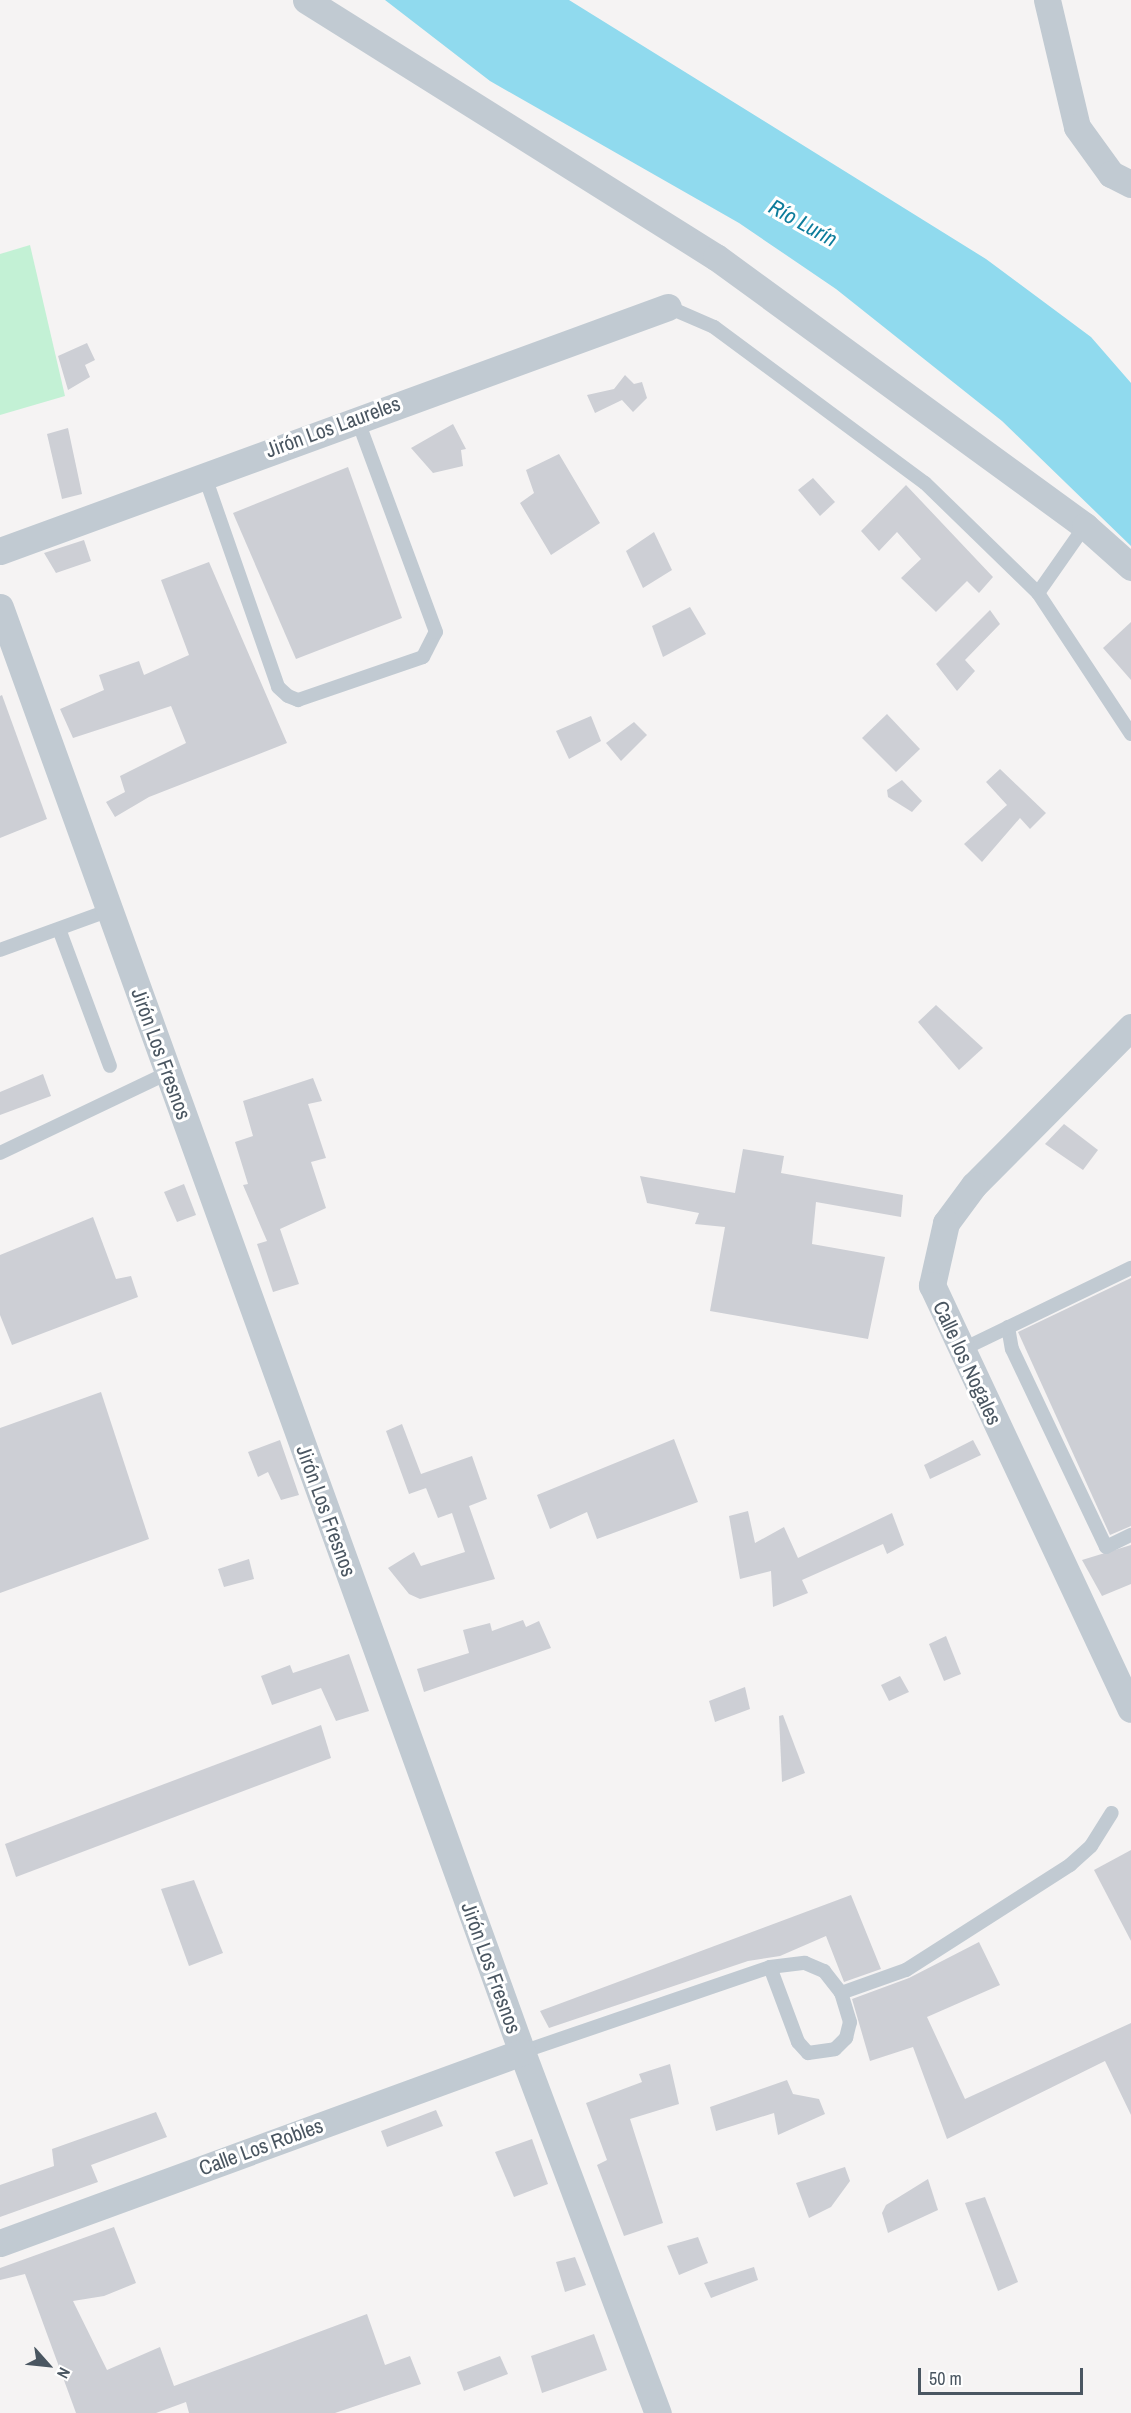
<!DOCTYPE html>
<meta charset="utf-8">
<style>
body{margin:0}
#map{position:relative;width:1131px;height:2413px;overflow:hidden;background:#f5f3f3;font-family:"Archivo Narrow",sans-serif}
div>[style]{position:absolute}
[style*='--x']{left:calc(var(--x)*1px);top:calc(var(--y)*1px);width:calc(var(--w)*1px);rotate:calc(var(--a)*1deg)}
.green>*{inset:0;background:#c3f1d5}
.water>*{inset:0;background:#90daee}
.building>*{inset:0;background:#cdcfd5}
.lane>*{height:14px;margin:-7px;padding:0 7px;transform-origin:7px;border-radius:7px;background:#c1cad2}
.street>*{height:27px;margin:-13.5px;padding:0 13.5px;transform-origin:13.5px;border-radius:13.5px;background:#c1cad2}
span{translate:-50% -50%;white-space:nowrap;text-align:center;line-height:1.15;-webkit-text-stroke:6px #fff;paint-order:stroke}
.street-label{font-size:21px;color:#4a5661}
.water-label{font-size:22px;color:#0c7c9b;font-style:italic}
.north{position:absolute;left:18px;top:2335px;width:60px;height:60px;-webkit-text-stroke:4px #fff;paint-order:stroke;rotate:117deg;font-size:16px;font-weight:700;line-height:24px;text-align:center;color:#4a5661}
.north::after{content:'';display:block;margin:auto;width:21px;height:27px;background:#4a5661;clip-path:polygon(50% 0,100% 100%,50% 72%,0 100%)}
.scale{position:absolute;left:918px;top:2368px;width:165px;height:27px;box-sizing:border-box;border:3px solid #4a5661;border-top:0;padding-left:8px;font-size:18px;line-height:21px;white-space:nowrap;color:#4a5661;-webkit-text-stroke:4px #fff;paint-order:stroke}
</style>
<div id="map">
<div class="green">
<i style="clip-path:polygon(30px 245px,65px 396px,0 415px,0 254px)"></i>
</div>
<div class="water">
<i style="clip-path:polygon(385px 0,569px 0,986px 259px,1091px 337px,1131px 383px,1131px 546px,1002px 421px,836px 289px,739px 223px,490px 81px)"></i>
</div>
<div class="building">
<i style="clip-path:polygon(87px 343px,95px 360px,85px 365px,90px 377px,68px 390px,58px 356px)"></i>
<i style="clip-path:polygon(625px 375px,634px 384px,642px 382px,647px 398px,633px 412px,622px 400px,595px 413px,587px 395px,614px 389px)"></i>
<i style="clip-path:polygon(453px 424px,466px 449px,461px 450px,463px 466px,433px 473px,411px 448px)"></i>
<i style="clip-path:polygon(68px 428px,82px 494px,62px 499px,47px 434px)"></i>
<i style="clip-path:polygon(559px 454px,600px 523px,551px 555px,520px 503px,534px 493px,526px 470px)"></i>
<i style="clip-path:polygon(348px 467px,402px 618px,296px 659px,233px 513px)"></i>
<i style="clip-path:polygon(813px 478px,835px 502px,820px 516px,798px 490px)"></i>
<i style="clip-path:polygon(906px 485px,993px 577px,979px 593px,967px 581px,936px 612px,901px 578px,921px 559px,897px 532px,879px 551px,861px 531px)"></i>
<i style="clip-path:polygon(654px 532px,672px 570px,643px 588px,626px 551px)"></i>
<i style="clip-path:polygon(84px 540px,91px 561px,56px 573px,44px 553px)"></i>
<i style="clip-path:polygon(209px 562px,287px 743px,149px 797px,115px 817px,106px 802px,125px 792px,120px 776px,186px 743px,171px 706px,73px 738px,60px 709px,104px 690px,99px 675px,139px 661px,144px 675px,189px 655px,161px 580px)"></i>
<i style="clip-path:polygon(690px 607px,706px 634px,663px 657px,652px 626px)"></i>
<i style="clip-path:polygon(990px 610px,1000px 624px,965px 660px,975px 671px,957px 691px,936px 664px)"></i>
<i style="clip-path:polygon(1131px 622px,1131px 680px,1103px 648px)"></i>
<i style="clip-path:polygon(2px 695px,47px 819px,0 838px,0 696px)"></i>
<i style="clip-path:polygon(887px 714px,920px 749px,896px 772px,862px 738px)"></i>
<i style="clip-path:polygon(591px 716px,601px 741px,569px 759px,556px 731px)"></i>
<i style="clip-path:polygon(634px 722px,647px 735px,621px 761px,606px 743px)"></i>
<i style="clip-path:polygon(1000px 769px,1046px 813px,1030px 829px,1020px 818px,982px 862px,964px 844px,1007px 805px,986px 782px)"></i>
<i style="clip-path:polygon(902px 780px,922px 801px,912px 812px,888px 797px,887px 790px)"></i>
<i style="clip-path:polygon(936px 1005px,983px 1048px,959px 1070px,918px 1022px)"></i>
<i style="clip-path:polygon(43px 1074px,51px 1096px,0 1115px,0 1092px)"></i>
<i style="clip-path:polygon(313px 1078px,322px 1101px,308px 1104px,326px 1158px,311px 1162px,326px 1208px,280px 1229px,299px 1284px,273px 1292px,257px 1244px,267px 1241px,243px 1185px,248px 1184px,235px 1142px,253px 1136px,243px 1101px)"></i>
<i style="clip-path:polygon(1064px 1124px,1098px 1150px,1083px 1170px,1045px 1144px)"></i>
<i style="clip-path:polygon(743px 1149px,784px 1156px,781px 1173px,903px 1195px,901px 1217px,816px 1202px,812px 1244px,885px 1257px,868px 1339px,710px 1311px,725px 1227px,695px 1224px,699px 1213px,647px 1203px,640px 1176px,735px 1193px)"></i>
<i style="clip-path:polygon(184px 1184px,196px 1215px,177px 1222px,164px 1192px)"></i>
<i style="clip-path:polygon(93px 1217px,116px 1279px,131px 1276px,138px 1297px,12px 1345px,0 1315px,0 1255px)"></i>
<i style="clip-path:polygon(1131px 1278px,1131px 1526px,1110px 1535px,1018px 1332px)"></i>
<i style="clip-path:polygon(101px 1392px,149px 1539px,0 1593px,0 1428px)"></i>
<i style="clip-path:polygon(402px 1424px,421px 1474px,472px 1456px,487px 1499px,469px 1506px,495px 1579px,420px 1599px,409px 1594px,388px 1568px,414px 1552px,421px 1566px,465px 1552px,452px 1513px,438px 1518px,424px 1483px,426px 1488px,409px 1494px,386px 1431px)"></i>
<i style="clip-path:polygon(674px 1439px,698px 1502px,597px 1539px,587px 1512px,550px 1529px,537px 1495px)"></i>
<i style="clip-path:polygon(280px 1440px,299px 1495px,281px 1500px,268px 1472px,258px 1477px,248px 1452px)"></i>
<i style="clip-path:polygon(973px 1440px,981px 1455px,930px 1479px,924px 1465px)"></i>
<i style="clip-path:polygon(748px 1511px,755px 1543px,784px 1527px,798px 1558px,892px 1513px,904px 1545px,887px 1554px,883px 1544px,802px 1580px,808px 1593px,773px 1607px,771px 1571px,740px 1579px,729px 1516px)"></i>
<i style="clip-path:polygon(1131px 1545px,1131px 1584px,1102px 1596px,1082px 1560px)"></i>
<i style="clip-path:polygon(249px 1559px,254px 1579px,224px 1587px,218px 1569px)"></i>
<i style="clip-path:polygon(523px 1620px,526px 1627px,539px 1621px,551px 1648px,424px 1692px,417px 1669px,469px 1653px,463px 1630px,490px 1623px,492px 1631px)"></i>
<i style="clip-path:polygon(946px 1636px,961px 1674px,944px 1681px,929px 1644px)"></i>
<i style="clip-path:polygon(349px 1654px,369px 1711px,336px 1721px,321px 1688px,272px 1705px,261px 1676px,290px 1665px,293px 1673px)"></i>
<i style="clip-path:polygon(900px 1676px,909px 1692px,889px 1701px,881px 1685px)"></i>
<i style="clip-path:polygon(745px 1687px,750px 1709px,715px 1722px,709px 1701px)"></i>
<i style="clip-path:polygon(783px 1715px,805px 1773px,782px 1782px,779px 1716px)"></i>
<i style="clip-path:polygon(321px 1725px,331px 1758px,16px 1877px,5px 1844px)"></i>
<i style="clip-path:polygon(1131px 1850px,1131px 1941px,1094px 1870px)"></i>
<i style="clip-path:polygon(194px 1880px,223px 1953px,189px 1966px,161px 1889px)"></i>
<i style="clip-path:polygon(851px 1895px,881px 1969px,844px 1982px,826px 1936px,780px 1956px,748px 1961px,549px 2028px,540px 2011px)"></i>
<i style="clip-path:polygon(979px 1942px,1000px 1985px,927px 2017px,965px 2099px,1131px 2023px,1131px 2115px,1105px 2061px,947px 2139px,913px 2047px,870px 2061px,852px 1999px,909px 1978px)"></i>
<i style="clip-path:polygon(670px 2064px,679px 2104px,630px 2119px,663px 2223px,624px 2236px,597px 2165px,607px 2160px,586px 2103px,642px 2082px,639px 2074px)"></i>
<i style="clip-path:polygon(787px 2080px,793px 2094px,819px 2099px,825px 2114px,778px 2135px,774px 2113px,716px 2131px,710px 2107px)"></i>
<i style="clip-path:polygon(436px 2110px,443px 2126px,387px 2147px,381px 2131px)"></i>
<i style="clip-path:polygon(156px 2112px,167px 2137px,91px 2165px,98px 2182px,0 2217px,0 2185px,54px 2166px,52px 2149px)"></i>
<i style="clip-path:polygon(532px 2139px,548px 2184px,514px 2197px,495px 2152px)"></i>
<i style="clip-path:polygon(845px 2167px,850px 2181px,831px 2207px,809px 2218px,796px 2183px)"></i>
<i style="clip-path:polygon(928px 2179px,938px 2210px,888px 2233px,882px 2213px,886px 2205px)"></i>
<i style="clip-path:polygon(985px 2197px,1018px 2282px,998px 2291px,965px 2203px)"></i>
<i style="clip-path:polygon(114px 2227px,136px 2283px,104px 2296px,73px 2301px,107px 2370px,160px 2347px,174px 2386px,367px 2314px,385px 2365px,410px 2356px,421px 2384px,335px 2413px,189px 2413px,186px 2402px,156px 2413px,76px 2413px,25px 2274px,0 2280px,0 2268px)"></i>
<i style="clip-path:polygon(698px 2237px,708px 2263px,679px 2275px,667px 2246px)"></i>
<i style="clip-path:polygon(575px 2257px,586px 2285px,565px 2292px,556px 2262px)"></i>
<i style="clip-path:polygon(754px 2267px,758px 2280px,711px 2298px,704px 2283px)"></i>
<i style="clip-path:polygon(594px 2334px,607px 2370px,542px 2393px,531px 2356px)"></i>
<i style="clip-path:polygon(500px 2356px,508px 2374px,464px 2391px,457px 2372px)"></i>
</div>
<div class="lane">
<i style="--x:668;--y:307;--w:50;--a:23.5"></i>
<i style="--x:714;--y:327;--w:262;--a:36.5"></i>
<i style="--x:925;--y:483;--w:158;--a:44.2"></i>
<i style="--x:1038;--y:593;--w:169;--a:56.6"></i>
<i style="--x:204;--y:474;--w:225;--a:70.8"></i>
<i style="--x:278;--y:687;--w:13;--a:42"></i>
<i style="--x:288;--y:696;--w:11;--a:22"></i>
<i style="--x:298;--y:700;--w:132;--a:-19"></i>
<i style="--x:423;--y:657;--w:28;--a:-63"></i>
<i style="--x:436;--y:632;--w:227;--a:-110.3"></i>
<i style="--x:1038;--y:593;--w:82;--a:-55"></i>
<i style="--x:59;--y:929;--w:146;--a:69.6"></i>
<i style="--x:0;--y:950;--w:117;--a:-20"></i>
<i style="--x:0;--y:1153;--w:186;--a:-25.5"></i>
<i style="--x:1008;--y:1327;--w:22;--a:80"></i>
<i style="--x:1012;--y:1349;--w:219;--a:64.6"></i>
<i style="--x:1106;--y:1547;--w:28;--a:-26"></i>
<i style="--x:959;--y:1351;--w:191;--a:-25.8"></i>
<i style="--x:770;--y:1967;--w:35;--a:-7"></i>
<i style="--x:805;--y:1963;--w:21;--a:23"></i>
<i style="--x:824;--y:1971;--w:28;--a:52"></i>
<i style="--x:522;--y:2052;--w:262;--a:-18.9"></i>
<i style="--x:770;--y:1967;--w:80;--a:69.5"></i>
<i style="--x:798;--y:2042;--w:15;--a:48"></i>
<i style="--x:808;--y:2053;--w:27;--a:-8"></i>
<i style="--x:835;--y:2049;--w:16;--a:-45"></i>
<i style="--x:846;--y:2038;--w:16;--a:-76"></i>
<i style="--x:850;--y:2022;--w:30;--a:-107"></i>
<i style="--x:841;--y:1993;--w:69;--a:-19.5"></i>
<i style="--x:906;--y:1970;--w:195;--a:-32.6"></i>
<i style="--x:1070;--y:1865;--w:28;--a:-42"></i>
<i style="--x:1091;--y:1846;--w:39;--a:-58"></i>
</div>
<div class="street">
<i style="--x:306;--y:0;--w:484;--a:32.1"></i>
<i style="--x:716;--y:257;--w:457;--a:36.1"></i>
<i style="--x:1085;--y:526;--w:62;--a:41.7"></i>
<i style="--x:1047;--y:0;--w:130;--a:76.7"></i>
<i style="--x:1077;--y:127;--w:58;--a:54.1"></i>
<i style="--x:1111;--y:174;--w:22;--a:27"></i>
<i style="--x:0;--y:551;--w:711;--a:-20.07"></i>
<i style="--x:0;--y:607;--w:1536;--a:70.14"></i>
<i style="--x:522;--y:2052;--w:386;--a:69.4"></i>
<i style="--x:1131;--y:1027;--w:223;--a:134.8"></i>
<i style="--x:974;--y:1185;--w:47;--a:126.4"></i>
<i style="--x:946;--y:1223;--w:64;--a:102.7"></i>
<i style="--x:932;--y:1285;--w:468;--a:64.9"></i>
<i style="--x:0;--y:2243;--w:556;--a:-20.1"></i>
</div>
<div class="street-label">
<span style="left:333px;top:427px;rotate:-20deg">Jirón Los Laureles</span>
<span style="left:161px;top:1054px;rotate:70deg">Jirón Los Fresnos</span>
<span style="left:967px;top:1363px;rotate:65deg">Calle los Nogales</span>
<span style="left:326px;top:1511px;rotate:70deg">Jirón Los Fresnos</span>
<span style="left:491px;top:1968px;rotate:70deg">Jirón Los Fresnos</span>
<span style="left:261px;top:2147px;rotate:-20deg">Calle Los Robles</span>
</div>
<div class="water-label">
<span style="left:803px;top:223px;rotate:29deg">Río Lurín</span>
</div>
<div class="north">N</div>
<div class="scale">50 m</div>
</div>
